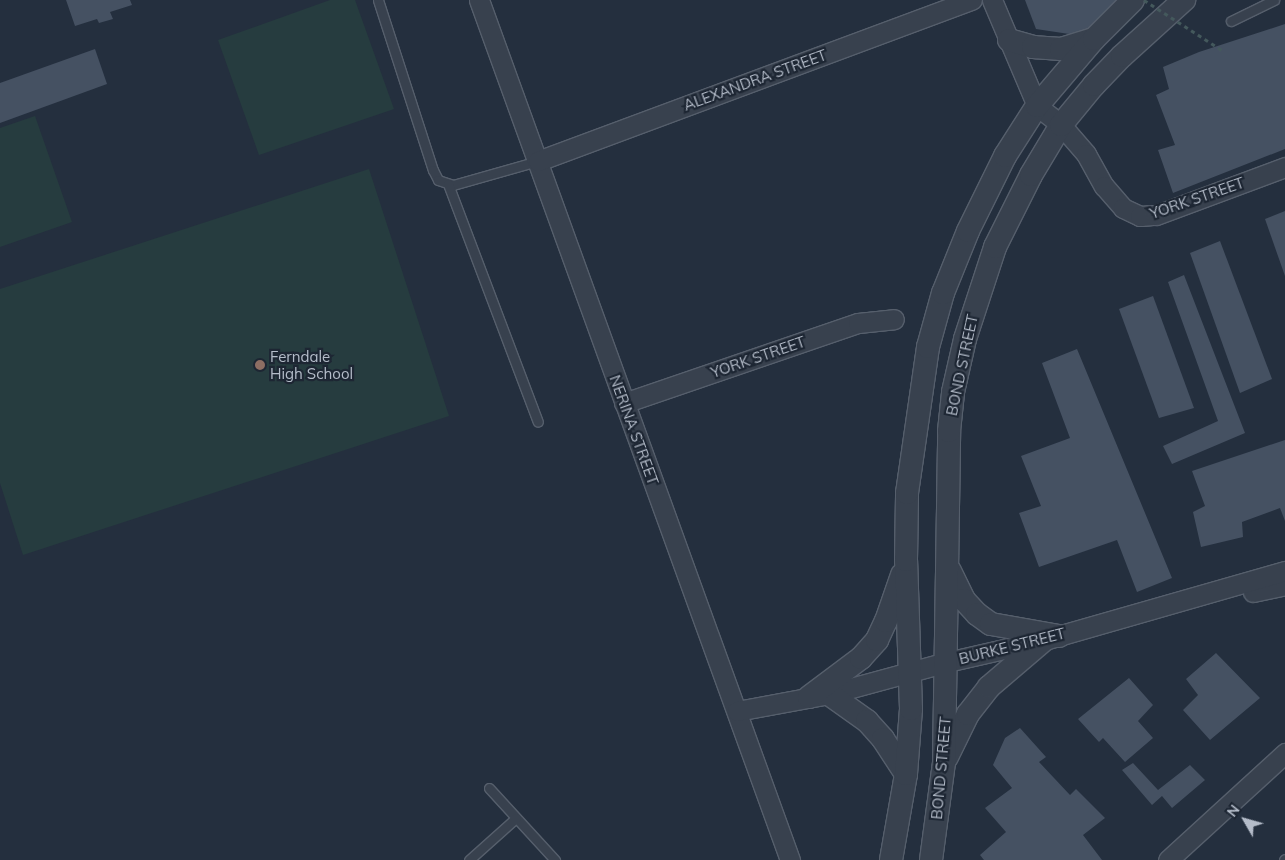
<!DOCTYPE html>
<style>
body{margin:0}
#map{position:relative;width:1285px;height:860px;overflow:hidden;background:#242f3e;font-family:Mulish,sans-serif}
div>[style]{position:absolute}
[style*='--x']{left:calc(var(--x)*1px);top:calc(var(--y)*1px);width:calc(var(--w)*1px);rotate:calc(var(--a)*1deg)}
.green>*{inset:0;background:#263c3f}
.building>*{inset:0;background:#455162}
.roads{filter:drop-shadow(1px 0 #565f6c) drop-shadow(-1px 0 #565f6c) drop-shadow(0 1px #565f6c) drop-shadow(0 -1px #565f6c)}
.service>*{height:9px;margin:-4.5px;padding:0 4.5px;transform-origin:4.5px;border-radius:4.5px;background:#38414e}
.minor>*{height:19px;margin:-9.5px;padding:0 9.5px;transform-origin:9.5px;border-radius:9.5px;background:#38414e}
.tertiary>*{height:22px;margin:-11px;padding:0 11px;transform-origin:11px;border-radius:11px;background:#38414e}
.path-bridge>*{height:3px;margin-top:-1.5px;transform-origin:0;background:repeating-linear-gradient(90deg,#44595c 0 4px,transparent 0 8px)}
.dots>*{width:14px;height:14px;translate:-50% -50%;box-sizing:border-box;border:2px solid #1d2633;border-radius:50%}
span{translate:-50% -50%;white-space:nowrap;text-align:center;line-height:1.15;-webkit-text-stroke:4.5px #1d2633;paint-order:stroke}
.street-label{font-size:15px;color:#b4bcc9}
.poi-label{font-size:15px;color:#b4bcc9}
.left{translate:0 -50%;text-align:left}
.north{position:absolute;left:1220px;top:795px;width:50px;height:50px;-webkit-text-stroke:4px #1d2633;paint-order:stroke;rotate:308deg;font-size:14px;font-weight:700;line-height:20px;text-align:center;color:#b4bcc9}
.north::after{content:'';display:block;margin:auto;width:18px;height:22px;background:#b4bcc9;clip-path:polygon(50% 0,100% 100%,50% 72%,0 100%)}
</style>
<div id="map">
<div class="green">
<i style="clip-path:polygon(330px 0,355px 0,394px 109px,259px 155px,218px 40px)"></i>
<i style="clip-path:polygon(35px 116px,72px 222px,0 247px,0 128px)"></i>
<i style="clip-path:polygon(369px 169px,449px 416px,23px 555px,0 483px,0 289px)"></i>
</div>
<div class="building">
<i style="clip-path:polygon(66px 0,130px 0,132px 5px,110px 12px,113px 19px,99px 23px,97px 19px,75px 26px)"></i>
<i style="clip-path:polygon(1025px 0,1124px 0,1089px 37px,1036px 29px)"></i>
<i style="clip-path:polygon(1285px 24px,1285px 149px,1173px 193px,1158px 150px,1175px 145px,1156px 95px,1169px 89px,1163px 67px,1199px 52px)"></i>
<i style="clip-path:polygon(95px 49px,107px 84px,0 123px,0 83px)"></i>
<i style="clip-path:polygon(1285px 211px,1285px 276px,1265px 219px)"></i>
<i style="clip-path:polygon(1220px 241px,1272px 379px,1240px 393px,1190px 253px)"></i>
<i style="clip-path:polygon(1184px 275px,1245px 433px,1172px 464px,1163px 446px,1218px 421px,1168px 282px)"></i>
<i style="clip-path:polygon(1153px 296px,1194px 408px,1159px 418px,1119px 309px)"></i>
<i style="clip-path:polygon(1077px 349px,1172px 578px,1137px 592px,1117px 540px,1039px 567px,1019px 513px,1041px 506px,1021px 456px,1070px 438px,1042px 363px)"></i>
<i style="clip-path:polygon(1285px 440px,1285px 521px,1280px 508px,1242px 522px,1243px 537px,1201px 547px,1193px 512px,1205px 506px,1192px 471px)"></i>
<i style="clip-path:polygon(1216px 653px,1260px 698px,1210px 740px,1183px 710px,1198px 695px,1186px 679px)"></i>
<i style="clip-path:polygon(1129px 678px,1153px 705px,1138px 721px,1153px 738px,1125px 762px,1103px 738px,1099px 742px,1078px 719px)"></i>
<i style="clip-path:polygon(1020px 728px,1046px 757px,1039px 762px,1070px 795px,1076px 789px,1105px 818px,1083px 835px,1102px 860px,984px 860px,980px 855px,1006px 832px,985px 808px,1012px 788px,993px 765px,1005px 738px)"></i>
<i style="clip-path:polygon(1133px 763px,1158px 790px,1190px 765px,1205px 780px,1172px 808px,1162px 796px,1152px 805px,1122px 770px)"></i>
</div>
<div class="roads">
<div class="service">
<i style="--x:378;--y:0;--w:179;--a:72.1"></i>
<i style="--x:433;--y:170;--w:11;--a:63"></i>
<i style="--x:438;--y:180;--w:16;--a:18"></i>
<i style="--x:453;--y:185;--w:88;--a:-15.8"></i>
<i style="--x:1231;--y:21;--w:48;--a:-26"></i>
<i style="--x:448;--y:184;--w:254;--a:69.3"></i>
<i style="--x:489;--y:788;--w:98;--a:47.5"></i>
<i style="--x:469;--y:860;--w:63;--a:-41.8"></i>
<i style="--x:1284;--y:860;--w:1;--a:-45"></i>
</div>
<div class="minor">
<i style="--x:479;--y:0;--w:915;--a:70.12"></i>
<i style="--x:992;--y:0;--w:115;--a:67"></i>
<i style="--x:1037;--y:106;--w:31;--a:38"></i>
<i style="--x:1061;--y:125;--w:38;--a:49"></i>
<i style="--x:1086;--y:154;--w:37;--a:61"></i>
<i style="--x:1104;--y:186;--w:29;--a:49"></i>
<i style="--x:1123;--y:208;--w:19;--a:25"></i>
<i style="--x:1140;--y:216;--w:16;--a:-4"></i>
<i style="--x:1156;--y:215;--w:138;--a:-20.4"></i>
<i style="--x:538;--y:161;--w:463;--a:-20.4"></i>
<i style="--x:624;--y:403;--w:247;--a:-18.9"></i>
<i style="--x:858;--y:323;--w:36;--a:-6"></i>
<i style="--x:1253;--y:592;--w:33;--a:-12"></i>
<i style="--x:737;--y:711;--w:94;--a:-10.5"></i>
<i style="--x:829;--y:694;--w:122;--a:-15.2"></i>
<i style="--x:947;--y:662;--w:99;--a:-12.8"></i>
<i style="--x:1044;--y:640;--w:251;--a:-16"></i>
<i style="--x:1168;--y:860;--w:159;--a:-42.4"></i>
</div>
<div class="tertiary">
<i style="--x:1009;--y:40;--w:25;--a:16"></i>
<i style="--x:1033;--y:47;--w:28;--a:4"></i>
<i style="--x:1061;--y:49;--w:34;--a:-17"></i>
<i style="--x:950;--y:571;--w:32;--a:64"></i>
<i style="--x:964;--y:600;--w:19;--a:47"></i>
<i style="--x:977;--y:614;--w:17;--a:36"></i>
<i style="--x:991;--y:624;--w:69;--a:10"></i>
<i style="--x:829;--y:694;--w:47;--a:35.4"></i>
<i style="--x:867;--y:721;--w:24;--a:48"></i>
<i style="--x:883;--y:739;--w:42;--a:56.7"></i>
<i style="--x:809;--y:697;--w:65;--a:-36.9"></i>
<i style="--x:861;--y:658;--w:24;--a:-48"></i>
<i style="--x:877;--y:640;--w:21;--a:-65"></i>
<i style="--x:886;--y:621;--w:49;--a:-70.8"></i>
<i style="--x:947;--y:757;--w:48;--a:-64"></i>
<i style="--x:968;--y:714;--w:34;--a:-52"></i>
<i style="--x:989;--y:687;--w:72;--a:-40.5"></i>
<i style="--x:891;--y:860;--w:87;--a:-80.1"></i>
<i style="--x:906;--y:774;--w:65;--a:-85.6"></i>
<i style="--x:911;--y:709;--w:149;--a:-91.9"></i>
<i style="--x:906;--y:560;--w:67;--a:-89.1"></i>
<i style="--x:907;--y:493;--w:148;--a:-81.8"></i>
<i style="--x:928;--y:347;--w:56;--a:-74.5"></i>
<i style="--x:943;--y:293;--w:67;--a:-68"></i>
<i style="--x:968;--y:231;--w:84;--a:-63.7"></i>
<i style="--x:1005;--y:156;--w:59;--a:-57.4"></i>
<i style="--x:1037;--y:106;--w:88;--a:-49.6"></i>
<i style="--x:1094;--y:39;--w:55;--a:-45"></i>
<i style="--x:931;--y:860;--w:99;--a:-82.4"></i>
<i style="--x:944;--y:762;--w:331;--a:-89.1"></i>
<i style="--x:949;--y:431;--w:39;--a:-84"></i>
<i style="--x:953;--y:392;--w:54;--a:-77.2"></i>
<i style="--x:965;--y:339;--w:97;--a:-71.9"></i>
<i style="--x:995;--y:247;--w:80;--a:-63.4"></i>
<i style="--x:1031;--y:175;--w:58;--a:-59"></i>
<i style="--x:1061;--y:125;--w:52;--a:-50.5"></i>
<i style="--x:1094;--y:85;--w:40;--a:-46"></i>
<i style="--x:1122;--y:56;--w:84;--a:-42.1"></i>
</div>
</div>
<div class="path-bridge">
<i style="--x:1144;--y:0;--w:93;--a:32.7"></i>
</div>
<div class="dots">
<i style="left:260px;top:365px;background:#8d6e63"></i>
</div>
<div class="street-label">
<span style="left:755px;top:80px;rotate:-20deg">ALEXANDRA STREET</span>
<span style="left:1197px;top:198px;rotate:-19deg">YORK STREET</span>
<span style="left:758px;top:357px;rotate:-19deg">YORK STREET</span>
<span style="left:962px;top:365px;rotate:-78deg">BOND STREET</span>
<span style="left:634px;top:430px;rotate:70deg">NERINA STREET</span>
<span style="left:1012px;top:646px;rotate:-14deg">BURKE STREET</span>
<span style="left:941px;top:768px;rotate:-85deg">BOND STREET</span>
</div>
<div class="poi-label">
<span class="left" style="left:270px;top:365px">Ferndale<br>High School</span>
</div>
<div class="north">N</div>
</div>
